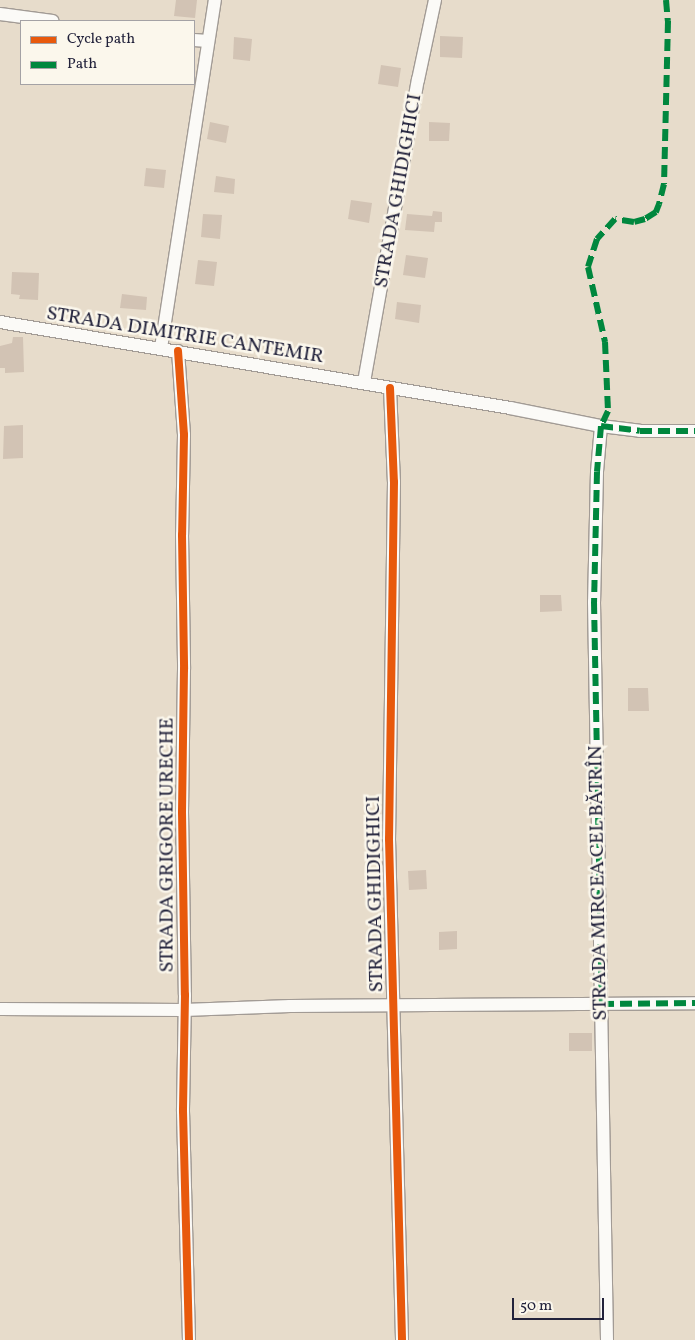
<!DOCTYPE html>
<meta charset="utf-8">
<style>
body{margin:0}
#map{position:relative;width:695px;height:1340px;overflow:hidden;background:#e7dccb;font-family:Vollkorn,serif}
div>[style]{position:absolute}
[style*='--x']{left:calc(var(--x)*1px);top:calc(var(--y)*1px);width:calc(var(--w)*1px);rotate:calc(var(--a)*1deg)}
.building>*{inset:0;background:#d2c3b4}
.roads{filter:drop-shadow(1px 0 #a29b95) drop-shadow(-1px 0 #a29b95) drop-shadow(0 1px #a29b95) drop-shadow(0 -1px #a29b95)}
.minor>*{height:12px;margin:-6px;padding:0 6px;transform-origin:6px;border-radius:6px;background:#fbfaf7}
.quiet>*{height:6px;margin-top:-3px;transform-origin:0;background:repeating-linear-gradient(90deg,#00873e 0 12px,transparent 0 18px)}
.cycleway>*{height:8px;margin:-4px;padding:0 4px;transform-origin:4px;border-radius:4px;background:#e8590c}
span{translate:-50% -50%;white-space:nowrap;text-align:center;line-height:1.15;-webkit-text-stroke:5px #fbf7ec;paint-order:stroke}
.street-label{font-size:20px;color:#22223b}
.legend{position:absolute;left:20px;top:20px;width:175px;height:65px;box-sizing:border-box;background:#fbf7ec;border:1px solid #a4a2a5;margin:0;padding:6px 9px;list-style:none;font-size:15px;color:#22223b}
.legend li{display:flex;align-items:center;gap:10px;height:25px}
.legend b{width:25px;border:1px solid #a4a2a5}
.scale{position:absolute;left:512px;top:1298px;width:92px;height:22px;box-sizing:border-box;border:2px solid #22223b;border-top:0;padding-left:6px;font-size:15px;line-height:18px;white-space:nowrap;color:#22223b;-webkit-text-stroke:4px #fbf7ec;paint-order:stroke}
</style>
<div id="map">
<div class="building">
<i style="clip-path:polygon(176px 0,197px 0,195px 18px,174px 16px)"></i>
<i style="clip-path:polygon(440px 36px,463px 37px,462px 58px,440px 57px)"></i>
<i style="clip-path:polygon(234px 37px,252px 39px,250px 61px,233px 59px)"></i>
<i style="clip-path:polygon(381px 65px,401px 68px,398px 87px,378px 84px)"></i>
<i style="clip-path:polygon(210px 122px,229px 126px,226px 143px,207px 139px)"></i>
<i style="clip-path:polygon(429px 122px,450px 123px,449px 141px,429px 141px)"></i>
<i style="clip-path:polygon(146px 168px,166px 170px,164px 188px,144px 186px)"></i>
<i style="clip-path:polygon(216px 176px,235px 179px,234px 194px,214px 192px)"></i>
<i style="clip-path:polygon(351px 200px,372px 203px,369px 223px,348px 219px)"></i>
<i style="clip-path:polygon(433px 211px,442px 212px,442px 222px,435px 222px,434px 232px,405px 230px,407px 214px,432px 216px)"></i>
<i style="clip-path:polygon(203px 214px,222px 215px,220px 239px,201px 237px)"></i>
<i style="clip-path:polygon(406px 255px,428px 258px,425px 278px,403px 275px)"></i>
<i style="clip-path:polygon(198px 260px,217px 262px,214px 286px,195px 284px)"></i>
<i style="clip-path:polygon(12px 272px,39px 273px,38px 300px,19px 299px,20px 295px,11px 294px)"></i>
<i style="clip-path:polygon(122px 294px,147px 297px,146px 310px,120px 308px)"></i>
<i style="clip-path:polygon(397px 302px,421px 305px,419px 323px,395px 319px)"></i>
<i style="clip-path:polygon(13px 337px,23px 337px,24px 372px,5px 373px,5px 368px,0 368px,0 346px,12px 343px)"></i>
<i style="clip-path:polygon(23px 425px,23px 458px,3px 459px,4px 426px)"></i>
<i style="clip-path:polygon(540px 595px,561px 595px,562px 611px,540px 612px)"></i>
<i style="clip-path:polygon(628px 688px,648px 688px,649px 711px,628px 711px)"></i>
<i style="clip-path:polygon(426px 870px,427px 889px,409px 890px,408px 871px)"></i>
<i style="clip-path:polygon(457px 931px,457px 949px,439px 950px,439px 932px)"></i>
<i style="clip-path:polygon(569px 1033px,592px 1033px,592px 1051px,569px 1051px)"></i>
</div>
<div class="roads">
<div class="minor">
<i style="--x:0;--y:14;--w:53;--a:7.5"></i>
<i style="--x:194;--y:40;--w:14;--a:4"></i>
<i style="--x:0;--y:322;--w:517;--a:9.57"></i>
<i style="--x:510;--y:408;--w:93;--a:11.2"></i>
<i style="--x:601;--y:426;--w:39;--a:7"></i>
<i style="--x:640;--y:431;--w:55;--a:0"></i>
<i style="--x:161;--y:348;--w:352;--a:-81.2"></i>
<i style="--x:178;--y:351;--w:84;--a:85.9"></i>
<i style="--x:184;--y:435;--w:100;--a:91.1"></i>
<i style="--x:182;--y:535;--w:134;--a:89.1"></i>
<i style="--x:184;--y:669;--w:143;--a:90.8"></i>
<i style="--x:182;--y:812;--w:183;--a:89.1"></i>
<i style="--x:185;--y:995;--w:116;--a:91"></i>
<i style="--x:183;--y:1111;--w:229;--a:88.5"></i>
<i style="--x:364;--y:382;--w:307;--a:-79.9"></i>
<i style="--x:418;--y:80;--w:82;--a:-78"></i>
<i style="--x:390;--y:388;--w:94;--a:87.6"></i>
<i style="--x:394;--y:482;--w:357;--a:90.8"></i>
<i style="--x:389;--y:839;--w:501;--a:88.51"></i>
<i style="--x:601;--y:426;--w:46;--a:95"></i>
<i style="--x:597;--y:472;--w:130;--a:91.3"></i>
<i style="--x:594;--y:602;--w:738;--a:88.99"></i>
<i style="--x:0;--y:1009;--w:184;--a:0.3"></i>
<i style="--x:184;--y:1010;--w:106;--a:-2.2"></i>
<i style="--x:290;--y:1006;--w:405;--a:-0.4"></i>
</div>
</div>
<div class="quiet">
<i style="--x:666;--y:0;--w:21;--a:85"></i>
<i style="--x:668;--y:21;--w:163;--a:91.4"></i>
<i style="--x:664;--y:184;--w:21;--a:104"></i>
<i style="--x:659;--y:204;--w:9;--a:111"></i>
<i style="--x:656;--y:212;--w:13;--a:148"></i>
<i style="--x:645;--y:219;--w:11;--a:165"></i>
<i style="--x:634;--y:222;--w:19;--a:-171"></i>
<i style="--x:615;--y:219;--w:27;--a:132"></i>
<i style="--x:597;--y:239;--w:29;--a:108"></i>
<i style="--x:588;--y:267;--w:77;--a:77.2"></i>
<i style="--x:605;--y:342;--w:69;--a:87.5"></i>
<i style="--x:608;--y:411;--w:17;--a:115"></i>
<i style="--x:601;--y:426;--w:46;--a:95"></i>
<i style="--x:597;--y:472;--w:130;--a:91.3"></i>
<i style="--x:594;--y:602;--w:402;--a:88.9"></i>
<i style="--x:602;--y:1004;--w:93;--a:-0.6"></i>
<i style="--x:601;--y:426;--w:39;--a:7"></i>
<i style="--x:640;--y:431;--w:55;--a:0"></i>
</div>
<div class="cycleway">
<i style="--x:178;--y:351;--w:84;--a:85.9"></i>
<i style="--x:184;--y:435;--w:100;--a:91.1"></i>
<i style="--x:182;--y:535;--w:134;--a:89.1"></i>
<i style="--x:184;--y:669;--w:143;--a:90.8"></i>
<i style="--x:182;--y:812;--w:183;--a:89.1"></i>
<i style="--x:185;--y:995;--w:116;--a:91"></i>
<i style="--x:183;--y:1111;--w:229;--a:88.5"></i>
<i style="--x:390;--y:388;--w:94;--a:87.6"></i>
<i style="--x:394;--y:482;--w:357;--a:90.8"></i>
<i style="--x:389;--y:839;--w:501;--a:88.51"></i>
</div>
<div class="street-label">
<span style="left:399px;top:191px;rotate:-80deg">STRADA GHIDIGHICI</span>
<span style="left:185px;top:336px;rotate:9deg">STRADA DIMITRIE CANTEMIR</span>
<span style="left:168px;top:845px;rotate:-90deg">STRADA GRIGORE URECHE</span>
<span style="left:599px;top:883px;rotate:-91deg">STRADA MIRCEA CEL BĂTRÎN</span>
<span style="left:376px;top:894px;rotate:-91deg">STRADA GHIDIGHICI</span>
</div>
<ul class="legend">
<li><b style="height:6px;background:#e8590c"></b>Cycle path</li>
<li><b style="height:6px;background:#00873e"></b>Path</li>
</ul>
<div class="scale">50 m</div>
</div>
